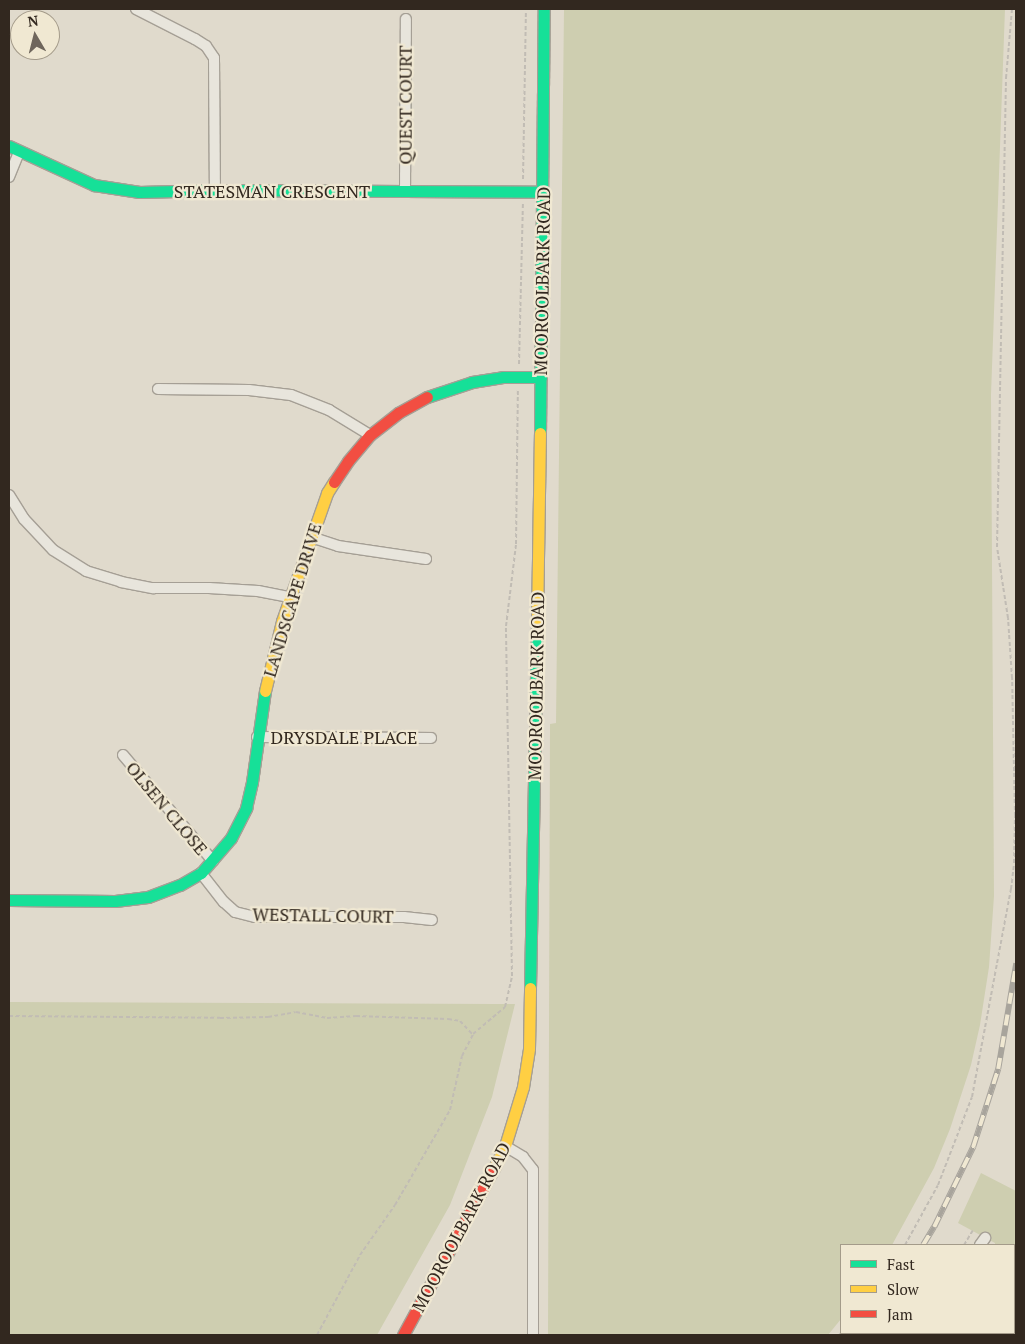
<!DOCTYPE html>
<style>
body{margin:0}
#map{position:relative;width:1025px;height:1344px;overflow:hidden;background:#e0dacc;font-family:"PT Serif",serif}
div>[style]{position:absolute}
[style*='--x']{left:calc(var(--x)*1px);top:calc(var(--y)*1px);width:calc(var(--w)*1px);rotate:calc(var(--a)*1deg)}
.green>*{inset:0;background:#ceceb0}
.path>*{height:2px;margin-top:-1px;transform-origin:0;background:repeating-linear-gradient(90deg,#c1bcb4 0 4px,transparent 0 6.5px)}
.roads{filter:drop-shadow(1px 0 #a59f95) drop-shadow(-1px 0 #a59f95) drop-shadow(0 1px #a59f95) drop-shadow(0 -1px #a59f95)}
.street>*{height:10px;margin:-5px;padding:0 5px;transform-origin:5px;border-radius:5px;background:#e8e5dc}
.fast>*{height:11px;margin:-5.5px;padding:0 5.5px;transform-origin:5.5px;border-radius:5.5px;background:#16e098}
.slow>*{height:11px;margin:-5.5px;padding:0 5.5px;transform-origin:5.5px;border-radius:5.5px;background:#ffcf43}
.jam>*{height:11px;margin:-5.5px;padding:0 5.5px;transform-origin:5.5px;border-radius:5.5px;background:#f24e42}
.rail>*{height:5.5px;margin-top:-2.75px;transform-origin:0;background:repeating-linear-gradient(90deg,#f0e8d2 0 11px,#a8a49c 0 22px);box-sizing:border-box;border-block:1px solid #a8a49c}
span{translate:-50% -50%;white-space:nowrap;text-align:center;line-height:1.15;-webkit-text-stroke:4.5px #f0e8d2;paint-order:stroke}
.street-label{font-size:18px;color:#32281f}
.frame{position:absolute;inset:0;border:10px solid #32281f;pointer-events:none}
.legend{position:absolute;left:840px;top:1244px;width:175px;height:90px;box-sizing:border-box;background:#f0e8d2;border:1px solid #a49b8a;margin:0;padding:6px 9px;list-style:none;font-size:15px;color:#32281f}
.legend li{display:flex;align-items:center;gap:10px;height:25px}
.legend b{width:25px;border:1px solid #a49b8a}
.north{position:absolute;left:10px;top:10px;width:50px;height:50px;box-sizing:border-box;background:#f0e8d2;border:1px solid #a49b8a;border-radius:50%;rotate:352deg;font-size:14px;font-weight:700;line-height:20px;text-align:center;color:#32281f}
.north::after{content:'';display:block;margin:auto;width:18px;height:22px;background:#6f665c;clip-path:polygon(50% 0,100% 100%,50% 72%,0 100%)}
</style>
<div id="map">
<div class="green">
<i style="clip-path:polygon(564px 9px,1005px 9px,991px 395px,994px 896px,989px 967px,980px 1025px,971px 1065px,950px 1129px,934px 1168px,892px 1245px,841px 1245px,841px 1319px,828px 1335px,548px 1335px,550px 724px,556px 723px)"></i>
<i style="clip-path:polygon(9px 1002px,496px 1004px,515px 1004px,492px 1097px,450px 1205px,377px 1335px,9px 1335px)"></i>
<i style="clip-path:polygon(981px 1173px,1016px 1191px,1016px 1306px,1014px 1305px,1014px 1245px,995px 1245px,995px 1243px,958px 1223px)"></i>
</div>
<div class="path">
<i style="--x:523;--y:179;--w:170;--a:-89"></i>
<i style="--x:519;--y:364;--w:160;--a:-88.6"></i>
<i style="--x:9;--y:1016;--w:211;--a:0.5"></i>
<i style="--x:220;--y:1018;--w:48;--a:-1.2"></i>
<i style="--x:268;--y:1017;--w:28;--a:-10"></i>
<i style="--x:296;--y:1012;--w:32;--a:11"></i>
<i style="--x:327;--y:1018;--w:29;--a:-4"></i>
<i style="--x:356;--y:1016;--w:92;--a:1.9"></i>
<i style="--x:448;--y:1019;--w:12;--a:9"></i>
<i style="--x:460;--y:1021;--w:18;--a:47"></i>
<i style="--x:905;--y:1245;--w:68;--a:-61.2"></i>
<i style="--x:938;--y:1185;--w:94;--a:-68.9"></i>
<i style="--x:972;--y:1097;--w:212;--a:-79.4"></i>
<i style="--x:1011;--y:889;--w:26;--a:-83"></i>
<i style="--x:1014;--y:863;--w:47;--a:-88.8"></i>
<i style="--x:1015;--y:816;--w:138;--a:-91.2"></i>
<i style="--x:1012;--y:678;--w:60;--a:-93.8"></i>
<i style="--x:1008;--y:618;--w:72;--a:-98.8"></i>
<i style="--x:997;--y:547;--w:469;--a:-88.9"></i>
<i style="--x:1006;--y:78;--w:69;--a:-85"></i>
<i style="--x:964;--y:1245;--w:17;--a:-59"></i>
<i style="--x:1014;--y:1307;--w:2;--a:0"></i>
<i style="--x:317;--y:1335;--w:91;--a:-61.7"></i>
<i style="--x:360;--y:1255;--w:61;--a:-55"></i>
<i style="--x:395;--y:1205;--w:110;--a:-59.9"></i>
<i style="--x:450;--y:1110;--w:55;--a:-77.5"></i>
<i style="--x:462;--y:1056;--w:25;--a:-63"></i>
<i style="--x:473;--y:1034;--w:42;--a:-40.2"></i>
<i style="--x:505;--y:1007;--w:32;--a:-77"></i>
<i style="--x:512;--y:976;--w:350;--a:-91"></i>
<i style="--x:506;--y:626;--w:83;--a:-83"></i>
<i style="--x:516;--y:544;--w:155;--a:-89.3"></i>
<i style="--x:839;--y:1335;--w:3;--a:-45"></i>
<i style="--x:905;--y:1335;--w:3;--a:-45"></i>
<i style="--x:938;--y:1335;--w:2;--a:-63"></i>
</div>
<div class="roads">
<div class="street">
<i style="--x:136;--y:9;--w:66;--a:27"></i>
<i style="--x:195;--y:39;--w:13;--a:32"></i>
<i style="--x:206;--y:46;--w:14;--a:56"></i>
<i style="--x:214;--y:58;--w:132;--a:89.6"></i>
<i style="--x:9;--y:177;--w:27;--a:-68"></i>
<i style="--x:405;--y:191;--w:172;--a:-89.7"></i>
<i style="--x:158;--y:389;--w:91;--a:0.6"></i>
<i style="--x:249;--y:390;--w:42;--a:6.8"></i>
<i style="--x:291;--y:395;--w:41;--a:21.5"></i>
<i style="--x:329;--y:410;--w:48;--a:31.4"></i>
<i style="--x:9;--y:495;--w:28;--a:58"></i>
<i style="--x:24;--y:519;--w:42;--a:46.9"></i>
<i style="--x:53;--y:550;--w:39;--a:32"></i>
<i style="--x:86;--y:571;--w:37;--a:17"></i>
<i style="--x:121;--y:582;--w:33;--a:11"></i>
<i style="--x:153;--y:588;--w:56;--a:0"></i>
<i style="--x:209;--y:588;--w:49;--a:3.5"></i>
<i style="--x:258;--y:591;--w:32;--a:11"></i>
<i style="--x:311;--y:537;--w:28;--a:18"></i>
<i style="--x:338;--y:546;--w:89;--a:8.4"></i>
<i style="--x:257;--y:737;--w:174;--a:0.3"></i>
<i style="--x:123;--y:755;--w:139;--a:49.7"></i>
<i style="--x:201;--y:873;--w:37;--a:52"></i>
<i style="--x:224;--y:902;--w:15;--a:42"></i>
<i style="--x:235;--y:912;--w:21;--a:14"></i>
<i style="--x:255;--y:917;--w:149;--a:0"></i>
<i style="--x:404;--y:917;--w:28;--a:6"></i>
<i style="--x:505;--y:1146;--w:21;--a:31"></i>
<i style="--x:523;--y:1157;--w:16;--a:52"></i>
<i style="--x:533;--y:1170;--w:165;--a:90"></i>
<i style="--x:980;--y:1245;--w:9;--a:-54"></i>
<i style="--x:1014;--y:1323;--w:2;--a:27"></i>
<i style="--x:922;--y:1335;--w:3;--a:-45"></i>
</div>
<div class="fast">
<i style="--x:9;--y:146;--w:94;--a:24.6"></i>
<i style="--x:94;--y:185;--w:46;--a:8.8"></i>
<i style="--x:139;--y:192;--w:76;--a:-1.5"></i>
<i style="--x:215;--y:190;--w:328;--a:0.3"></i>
<i style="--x:427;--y:397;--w:47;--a:-18.4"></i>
<i style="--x:472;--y:382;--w:31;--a:-9"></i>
<i style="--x:503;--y:377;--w:38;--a:0"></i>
<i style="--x:540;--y:433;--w:424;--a:-89.5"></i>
<i style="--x:9;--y:900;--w:106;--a:0.5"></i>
<i style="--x:115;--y:901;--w:33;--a:-7"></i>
<i style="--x:148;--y:897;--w:34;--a:-21"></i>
<i style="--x:180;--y:885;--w:24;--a:-30"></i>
<i style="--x:201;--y:873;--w:46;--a:-49.4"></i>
<i style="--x:231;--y:838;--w:34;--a:-63"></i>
<i style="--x:246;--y:808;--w:27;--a:-77"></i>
<i style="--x:252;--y:782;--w:92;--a:-81.9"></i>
<i style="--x:530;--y:988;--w:366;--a:-88.9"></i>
</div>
<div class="slow">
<i style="--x:537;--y:622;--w:189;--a:-89.1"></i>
<i style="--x:265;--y:691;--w:72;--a:-76.3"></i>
<i style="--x:282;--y:621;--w:136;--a:-70.6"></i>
<i style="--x:327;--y:493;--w:13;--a:-58"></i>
<i style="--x:495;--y:1166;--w:22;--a:-63"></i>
<i style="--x:505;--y:1146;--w:62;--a:-73"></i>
<i style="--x:523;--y:1087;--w:39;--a:-81"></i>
<i style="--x:529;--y:1048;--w:60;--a:-89"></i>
</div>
<div class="jam">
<i style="--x:334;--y:482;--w:25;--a:-56"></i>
<i style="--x:348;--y:461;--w:34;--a:-50"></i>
<i style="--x:370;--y:435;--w:36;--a:-38"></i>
<i style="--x:398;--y:413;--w:33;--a:-29"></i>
<i style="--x:403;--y:1335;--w:192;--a:-61.4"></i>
</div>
</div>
<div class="rail">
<i style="--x:923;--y:1245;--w:21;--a:-59"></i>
<i style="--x:934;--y:1227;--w:89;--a:-64"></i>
<i style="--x:973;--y:1147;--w:82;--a:-72.2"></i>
<i style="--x:998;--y:1069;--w:107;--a:-80.3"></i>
<i style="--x:861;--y:1335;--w:3;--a:-45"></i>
</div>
<div class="street-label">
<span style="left:405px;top:105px;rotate:-90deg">QUEST COURT</span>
<span style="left:272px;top:191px">STATESMAN CRESCENT</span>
<span style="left:542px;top:281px;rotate:-89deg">MOOROOLBARK ROAD</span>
<span style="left:292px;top:600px;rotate:-73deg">LANDSCAPE DRIVE</span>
<span style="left:536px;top:686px;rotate:-89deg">MOOROOLBARK ROAD</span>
<span style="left:344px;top:737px">DRYSDALE PLACE</span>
<span style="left:167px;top:808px;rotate:50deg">OLSEN CLOSE</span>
<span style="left:323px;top:915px;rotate:1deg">WESTALL COURT</span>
<span style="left:461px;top:1227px;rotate:-62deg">MOOROOLBARK ROAD</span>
</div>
<div class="frame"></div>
<ul class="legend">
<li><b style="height:6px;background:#16e098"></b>Fast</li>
<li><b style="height:6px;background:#ffcf43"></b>Slow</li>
<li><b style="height:6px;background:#f24e42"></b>Jam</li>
</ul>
<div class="north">N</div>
</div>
